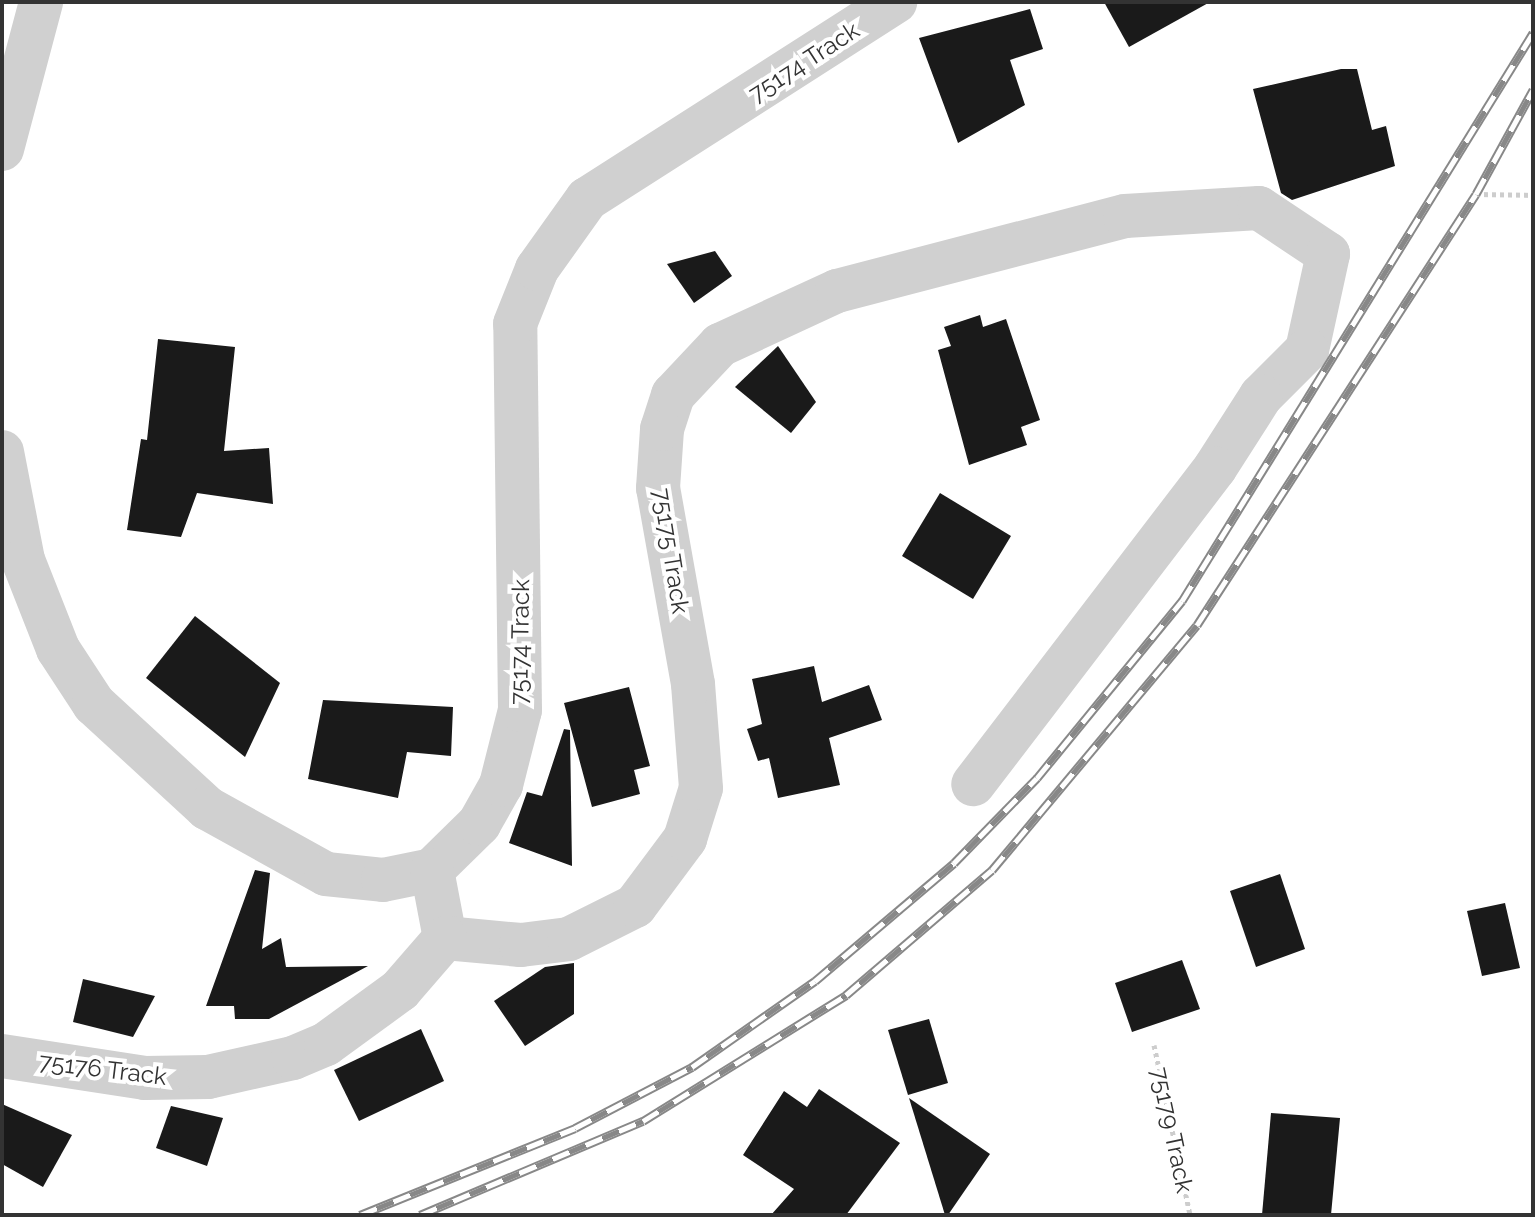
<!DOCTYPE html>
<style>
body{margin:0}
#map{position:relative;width:1535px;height:1217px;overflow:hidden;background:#fff;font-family:Raleway,sans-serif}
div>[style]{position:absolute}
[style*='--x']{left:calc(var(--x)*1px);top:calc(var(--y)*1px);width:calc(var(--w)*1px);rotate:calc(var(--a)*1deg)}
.building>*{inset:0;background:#1a1a1a}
.path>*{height:5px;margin-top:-2.5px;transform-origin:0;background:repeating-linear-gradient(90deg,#cdcdcd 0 4px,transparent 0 8px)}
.minor>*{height:44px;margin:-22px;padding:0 22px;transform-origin:22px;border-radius:22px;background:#d0d0d0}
.rail>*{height:9px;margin-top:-4.5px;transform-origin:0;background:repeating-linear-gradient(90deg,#fff 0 18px,#888 0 36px);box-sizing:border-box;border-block:2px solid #888}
span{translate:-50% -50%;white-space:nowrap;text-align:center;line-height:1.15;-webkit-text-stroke:8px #fff;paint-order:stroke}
.street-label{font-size:24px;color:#333}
.frame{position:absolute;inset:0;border:4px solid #333;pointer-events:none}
</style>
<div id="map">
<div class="building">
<i style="clip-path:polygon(1104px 2px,1210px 2px,1129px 47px)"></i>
<i style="clip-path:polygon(1030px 9px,1043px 49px,1010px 60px,1025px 105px,958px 143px,919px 38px)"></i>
<i style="clip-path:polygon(1341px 69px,1357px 69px,1372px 130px,1386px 126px,1395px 166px,1292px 200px,1281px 193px,1253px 89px)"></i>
<i style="clip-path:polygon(715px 251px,732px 276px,694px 303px,667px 264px)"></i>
<i style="clip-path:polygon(980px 315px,983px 327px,1006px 319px,1040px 420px,1021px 427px,1027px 445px,969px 465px,938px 350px,951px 346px,944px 327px)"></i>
<i style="clip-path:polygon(158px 339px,235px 347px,224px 451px,269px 448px,273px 504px,197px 493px,181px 537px,127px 530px,141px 439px,147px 440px)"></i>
<i style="clip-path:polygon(778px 346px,816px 402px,791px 433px,735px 387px)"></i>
<i style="clip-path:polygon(940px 493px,1011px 536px,973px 599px,902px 556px)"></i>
<i style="clip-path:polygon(195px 616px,280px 683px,245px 757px,146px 678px)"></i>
<i style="clip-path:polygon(814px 666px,822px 702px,869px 685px,882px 720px,829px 738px,840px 785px,778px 798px,769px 758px,758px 761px,747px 729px,762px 724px,752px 679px)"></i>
<i style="clip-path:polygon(629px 687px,650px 766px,634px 770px,640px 794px,592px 807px,564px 703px)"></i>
<i style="clip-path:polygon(323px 700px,453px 707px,451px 756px,407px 752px,398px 798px,308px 779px)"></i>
<i style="clip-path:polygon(564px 729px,570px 730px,572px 866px,509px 843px,527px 792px,542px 796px)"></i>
<i style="clip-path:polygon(255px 870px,270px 873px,262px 949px,281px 938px,286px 967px,368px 966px,269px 1019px,235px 1019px,234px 1006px,206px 1006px)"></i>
<i style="clip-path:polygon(1280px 874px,1305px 949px,1256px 967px,1230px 891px)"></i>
<i style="clip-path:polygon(1505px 903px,1520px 968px,1482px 976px,1467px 911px)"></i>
<i style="clip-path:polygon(1182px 960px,1200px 1009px,1132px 1032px,1115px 983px)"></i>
<i style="clip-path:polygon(574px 963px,574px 1014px,525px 1046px,494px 1001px,545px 967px)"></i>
<i style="clip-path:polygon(83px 979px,155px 996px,133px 1037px,73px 1022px)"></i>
<i style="clip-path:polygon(929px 1019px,948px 1083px,908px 1095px,888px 1030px)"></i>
<i style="clip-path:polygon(421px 1029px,444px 1081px,359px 1121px,334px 1070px)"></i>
<i style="clip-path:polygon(819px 1089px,900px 1143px,846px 1215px,771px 1215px,794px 1189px,743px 1155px,784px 1091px,807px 1107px)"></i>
<i style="clip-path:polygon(909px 1098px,990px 1154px,948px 1215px,945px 1215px)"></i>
<i style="clip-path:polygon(2px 1104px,72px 1135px,43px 1187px,2px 1164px)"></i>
<i style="clip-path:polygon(171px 1106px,223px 1118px,207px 1166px,156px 1148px)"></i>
<i style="clip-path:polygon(1271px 1113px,1340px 1118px,1331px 1215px,1262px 1215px)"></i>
</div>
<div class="path">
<i style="--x:1476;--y:194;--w:57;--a:1"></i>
<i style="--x:1154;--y:1045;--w:174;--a:78"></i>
</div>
<div class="minor">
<i style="--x:2;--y:149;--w:152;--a:-75.1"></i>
<i style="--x:2;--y:452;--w:110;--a:79"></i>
<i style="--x:23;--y:560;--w:96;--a:68.5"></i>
<i style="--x:58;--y:649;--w:66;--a:56.8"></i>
<i style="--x:94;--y:704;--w:154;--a:42.6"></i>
<i style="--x:207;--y:808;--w:136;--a:29"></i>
<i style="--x:326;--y:874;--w:57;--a:6"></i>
<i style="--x:383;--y:880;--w:50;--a:-11.5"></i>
<i style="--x:432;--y:870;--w:66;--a:-44.4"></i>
<i style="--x:479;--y:824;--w:45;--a:-60.6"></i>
<i style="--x:501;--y:785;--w:77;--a:-75.8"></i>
<i style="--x:520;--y:710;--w:386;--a:-90.7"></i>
<i style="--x:515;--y:324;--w:59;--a:-68.2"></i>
<i style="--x:537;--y:269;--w:86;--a:-54.5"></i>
<i style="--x:587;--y:199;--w:366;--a:-32.6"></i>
<i style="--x:432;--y:870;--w:69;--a:79.2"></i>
<i style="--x:445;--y:938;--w:76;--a:5.3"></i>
<i style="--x:521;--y:945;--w:48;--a:-7.1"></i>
<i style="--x:569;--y:939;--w:74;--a:-26.6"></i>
<i style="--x:635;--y:906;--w:84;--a:-53.3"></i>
<i style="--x:685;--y:839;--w:53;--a:-72.6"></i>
<i style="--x:701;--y:788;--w:104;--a:-94.4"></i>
<i style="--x:693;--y:684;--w:199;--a:-100.1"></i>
<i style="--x:658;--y:488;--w:59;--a:-86.1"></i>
<i style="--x:662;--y:429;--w:36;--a:-72"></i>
<i style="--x:673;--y:395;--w:69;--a:-46.8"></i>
<i style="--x:720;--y:345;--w:129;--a:-24.8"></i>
<i style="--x:837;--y:291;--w:298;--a:-14.6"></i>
<i style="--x:1125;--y:216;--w:134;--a:-3.4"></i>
<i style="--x:1259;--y:208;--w:83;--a:33.7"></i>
<i style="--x:1328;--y:254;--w:98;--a:102.3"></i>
<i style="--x:1307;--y:350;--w:65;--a:135"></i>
<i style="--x:1261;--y:396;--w:85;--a:122.6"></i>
<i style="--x:1215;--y:468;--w:398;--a:127.4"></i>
<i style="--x:2;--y:1056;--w:145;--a:8.7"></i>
<i style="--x:145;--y:1078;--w:63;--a:-0.9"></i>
<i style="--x:208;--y:1077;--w:87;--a:-12.6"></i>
<i style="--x:293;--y:1058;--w:36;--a:-23"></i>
<i style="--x:326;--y:1044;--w:92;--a:-36.1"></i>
<i style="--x:400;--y:990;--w:69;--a:-49.1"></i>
</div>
<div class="rail">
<i style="--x:360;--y:1215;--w:232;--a:-22"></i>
<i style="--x:575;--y:1128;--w:132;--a:-27.5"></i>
<i style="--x:692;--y:1067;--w:150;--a:-35"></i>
<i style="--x:815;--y:981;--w:182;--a:-40.3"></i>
<i style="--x:954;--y:863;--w:119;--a:-45.7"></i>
<i style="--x:1037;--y:778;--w:229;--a:-50.7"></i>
<i style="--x:1182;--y:601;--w:668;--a:-58.29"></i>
<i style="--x:420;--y:1215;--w:242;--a:-22.9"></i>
<i style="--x:643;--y:1121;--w:239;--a:-31.8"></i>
<i style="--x:846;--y:995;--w:192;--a:-40.6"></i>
<i style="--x:992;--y:870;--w:319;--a:-50.1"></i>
<i style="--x:1197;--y:625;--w:513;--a:-57.08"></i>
<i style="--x:1476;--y:194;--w:119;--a:-61.3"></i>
</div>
<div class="street-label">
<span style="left:804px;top:62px;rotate:-33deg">75174 Track</span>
<span style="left:671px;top:551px;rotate:81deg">75175 Track</span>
<span style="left:520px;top:642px;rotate:-89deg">75174 Track</span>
<span style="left:103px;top:1069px;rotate:7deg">75176 Track</span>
<span style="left:1172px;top:1130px;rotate:78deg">75179 Track</span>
</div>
<div class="frame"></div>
</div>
